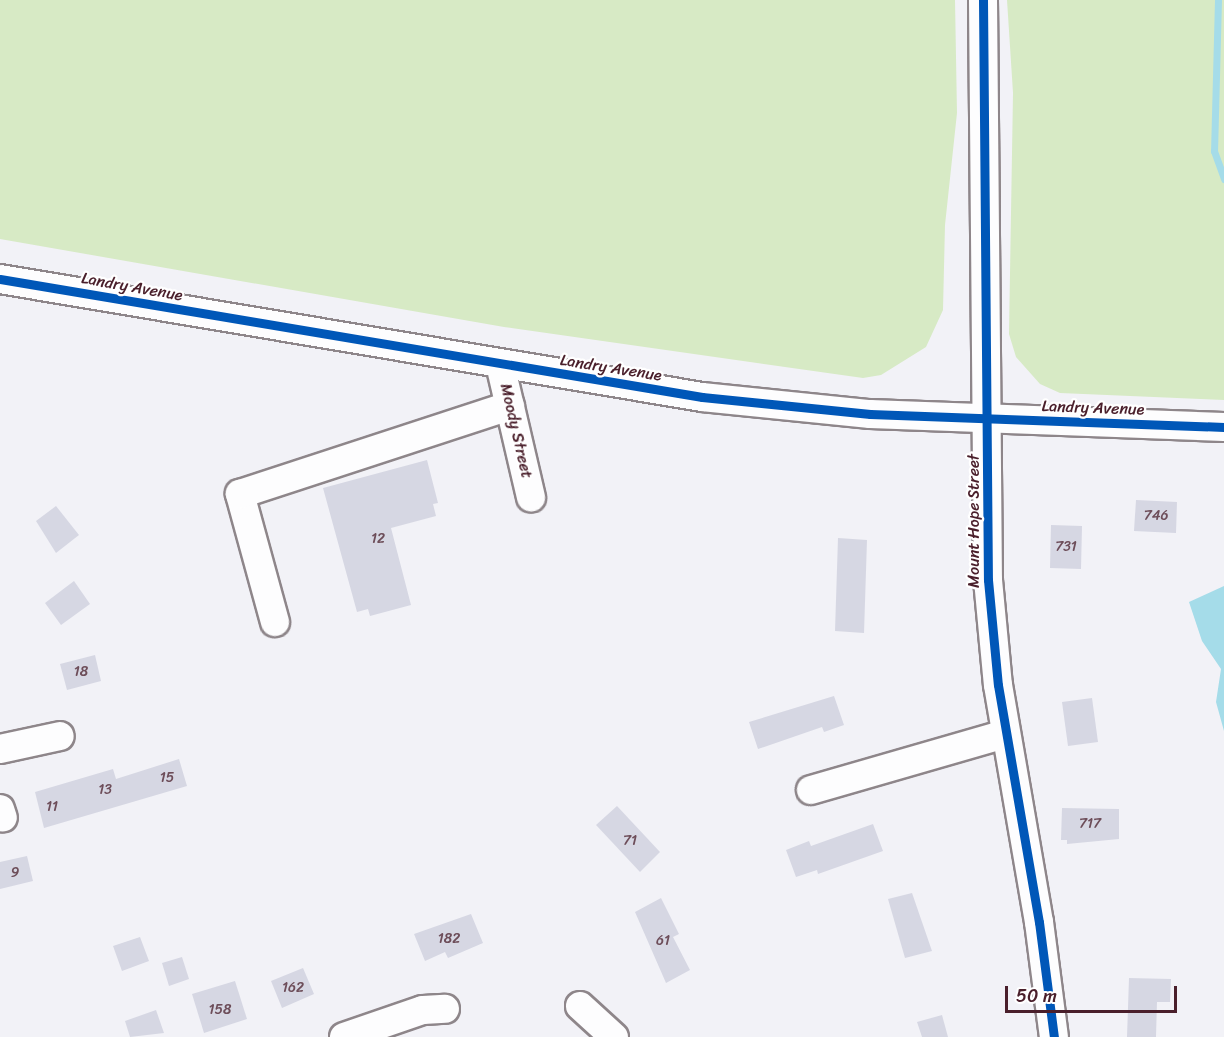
<!DOCTYPE html>
<style>
body{margin:0}
#map{position:relative;width:1224px;height:1037px;overflow:hidden;background:#f2f2f7;font-family:Sriracha,sans-serif}
div>[style]{position:absolute}
[style*='--x']{left:calc(var(--x)*1px);top:calc(var(--y)*1px);width:calc(var(--w)*1px);rotate:calc(var(--a)*1deg)}
.green>*{inset:0;background:#d7eac5}
.water>*{inset:0;background:#a5dce9}
.stream>*{height:7px;margin:-3.5px;padding:0 3.5px;transform-origin:3.5px;border-radius:3.5px;background:#a5dce9}
.building>*{inset:0;background:#d6d7e3}
.roads{filter:drop-shadow(2px 0 #8e868a) drop-shadow(-2px 0 #8e868a) drop-shadow(0 2px #8e868a) drop-shadow(0 -2px #8e868a)}
.minor>*{height:28px;margin:-14px;padding:0 14px;transform-origin:14px;border-radius:14px;background:#fdfdfe}
.cycleway>*{height:9px;margin:-4.5px;padding:0 4.5px;transform-origin:4.5px;border-radius:4.5px;background:#0057b8}
span{translate:-50% -50%;white-space:nowrap;text-align:center;line-height:1.15;-webkit-text-stroke:4.5px #fff;paint-order:stroke}
.number-label{font-size:14px;color:#6d4d59}
.number-label span{-webkit-text-stroke-width:0}
.street-label{font-size:16px;color:#4a1f2b}
.scale{position:absolute;left:1005px;top:986px;width:172px;height:27px;box-sizing:border-box;border:3px solid #4a1f2b;border-top:0;padding-left:8px;font-size:18px;line-height:21px;white-space:nowrap;color:#4a1f2b;-webkit-text-stroke:4px #fff;paint-order:stroke}
</style>
<div id="map">
<div class="green">
<i style="clip-path:polygon(0 0,955px 0,957px 113px,945px 225px,943px 310px,926px 347px,881px 375px,863px 378px,504px 327px,0 239px)"></i>
<i style="clip-path:polygon(1007px 0,1224px 0,1224px 400px,1060px 393px,1040px 384px,1016px 357px,1009px 334px,1013px 93px)"></i>
</div>
<div class="water">
<i style="clip-path:polygon(1224px 586px,1224px 731px,1216px 702px,1221px 669px,1202px 641px,1189px 602px)"></i>
</div>
<div class="stream">
<i style="--x:1218;--y:0;--w:151;--a:91.5"></i>
<i style="--x:1214;--y:151;--w:30;--a:70"></i>
</div>
<div class="building">
<i style="clip-path:polygon(427px 460px,438px 503px,433px 504px,436px 516px,391px 528px,411px 605px,370px 616px,368px 609px,357px 612px,323px 488px)"></i>
<i style="clip-path:polygon(1136px 500px,1177px 502px,1176px 533px,1134px 531px)"></i>
<i style="clip-path:polygon(56px 506px,79px 535px,56px 553px,36px 521px)"></i>
<i style="clip-path:polygon(1051px 525px,1082px 526px,1081px 569px,1050px 568px)"></i>
<i style="clip-path:polygon(838px 538px,867px 540px,864px 633px,835px 631px)"></i>
<i style="clip-path:polygon(74px 581px,90px 604px,61px 625px,45px 603px)"></i>
<i style="clip-path:polygon(95px 655px,101px 681px,67px 690px,60px 664px)"></i>
<i style="clip-path:polygon(834px 696px,844px 725px,824px 732px,822px 727px,758px 749px,749px 722px)"></i>
<i style="clip-path:polygon(1092px 698px,1098px 742px,1068px 746px,1062px 702px)"></i>
<i style="clip-path:polygon(179px 759px,187px 786px,44px 828px,35px 792px,113px 769px,116px 779px)"></i>
<i style="clip-path:polygon(617px 806px,660px 852px,640px 872px,596px 825px)"></i>
<i style="clip-path:polygon(1062px 808px,1119px 809px,1119px 839px,1067px 844px,1067px 840px,1061px 840px)"></i>
<i style="clip-path:polygon(873px 824px,883px 851px,818px 874px,817px 870px,796px 877px,786px 850px,809px 841px,811px 846px)"></i>
<i style="clip-path:polygon(27px 856px,33px 881px,0 889px,0 862px)"></i>
<i style="clip-path:polygon(912px 893px,932px 951px,905px 958px,888px 899px)"></i>
<i style="clip-path:polygon(661px 898px,679px 934px,673px 937px,690px 970px,666px 983px,635px 912px)"></i>
<i style="clip-path:polygon(471px 914px,483px 943px,448px 958px,445px 952px,425px 961px,414px 934px)"></i>
<i style="clip-path:polygon(140px 937px,149px 961px,122px 971px,113px 946px)"></i>
<i style="clip-path:polygon(182px 957px,189px 979px,169px 986px,162px 963px)"></i>
<i style="clip-path:polygon(303px 968px,314px 994px,282px 1008px,271px 981px)"></i>
<i style="clip-path:polygon(1129px 978px,1171px 979px,1170px 1002px,1157px 1002px,1156px 1037px,1127px 1037px)"></i>
<i style="clip-path:polygon(235px 981px,247px 1019px,204px 1033px,192px 994px)"></i>
<i style="clip-path:polygon(156px 1010px,164px 1033px,130px 1037px,125px 1021px)"></i>
<i style="clip-path:polygon(942px 1015px,948px 1037px,922px 1037px,917px 1022px)"></i>
</div>
<div class="roads">
<div class="minor">
<i style="--x:983;--y:0;--w:580;--a:89.51"></i>
<i style="--x:988;--y:580;--w:105;--a:84.6"></i>
<i style="--x:998;--y:685;--w:241;--a:80.2"></i>
<i style="--x:1039;--y:922;--w:116;--a:82.6"></i>
<i style="--x:0;--y:279;--w:712;--a:9.54"></i>
<i style="--x:702;--y:397;--w:169;--a:5.8"></i>
<i style="--x:870;--y:414;--w:354;--a:2.1"></i>
<i style="--x:500;--y:364;--w:137;--a:76.9"></i>
<i style="--x:275;--y:622;--w:133;--a:-105.3"></i>
<i style="--x:240;--y:494;--w:284;--a:-18.1"></i>
<i style="--x:0;--y:749;--w:61;--a:-12.2"></i>
<i style="--x:811;--y:790;--w:202;--a:-16.1"></i>
<i style="--x:0;--y:809;--w:9;--a:72"></i>
<i style="--x:580;--y:1006;--w:46;--a:42.4"></i>
<i style="--x:344;--y:1037;--w:83;--a:-18.9"></i>
<i style="--x:423;--y:1010;--w:22;--a:-3"></i>
</div>
</div>
<div class="cycleway">
<i style="--x:983;--y:0;--w:580;--a:89.51"></i>
<i style="--x:988;--y:580;--w:105;--a:84.6"></i>
<i style="--x:998;--y:685;--w:241;--a:80.2"></i>
<i style="--x:1039;--y:922;--w:116;--a:82.6"></i>
<i style="--x:0;--y:279;--w:712;--a:9.54"></i>
<i style="--x:702;--y:397;--w:169;--a:5.8"></i>
<i style="--x:870;--y:414;--w:354;--a:2.1"></i>
</div>
<div class="number-label">
<span style="left:1156px;top:516px">746</span>
<span style="left:378px;top:539px">12</span>
<span style="left:1066px;top:547px">731</span>
<span style="left:81px;top:672px">18</span>
<span style="left:167px;top:778px">15</span>
<span style="left:105px;top:790px">13</span>
<span style="left:52px;top:807px">11</span>
<span style="left:1090px;top:824px">717</span>
<span style="left:630px;top:841px">71</span>
<span style="left:15px;top:873px">9</span>
<span style="left:449px;top:939px">182</span>
<span style="left:663px;top:941px">61</span>
<span style="left:293px;top:988px">162</span>
<span style="left:220px;top:1010px">158</span>
</div>
<div class="street-label">
<span style="left:132px;top:287px;rotate:10deg">Landry Avenue</span>
<span style="left:611px;top:368px;rotate:9deg">Landry Avenue</span>
<span style="left:1093px;top:408px;rotate:2deg">Landry Avenue</span>
<span style="left:516px;top:431px;rotate:77deg">Moody Street</span>
<span style="left:974px;top:521px;rotate:-90deg">Mount Hope Street</span>
</div>
<div class="scale">50 m</div>
</div>
